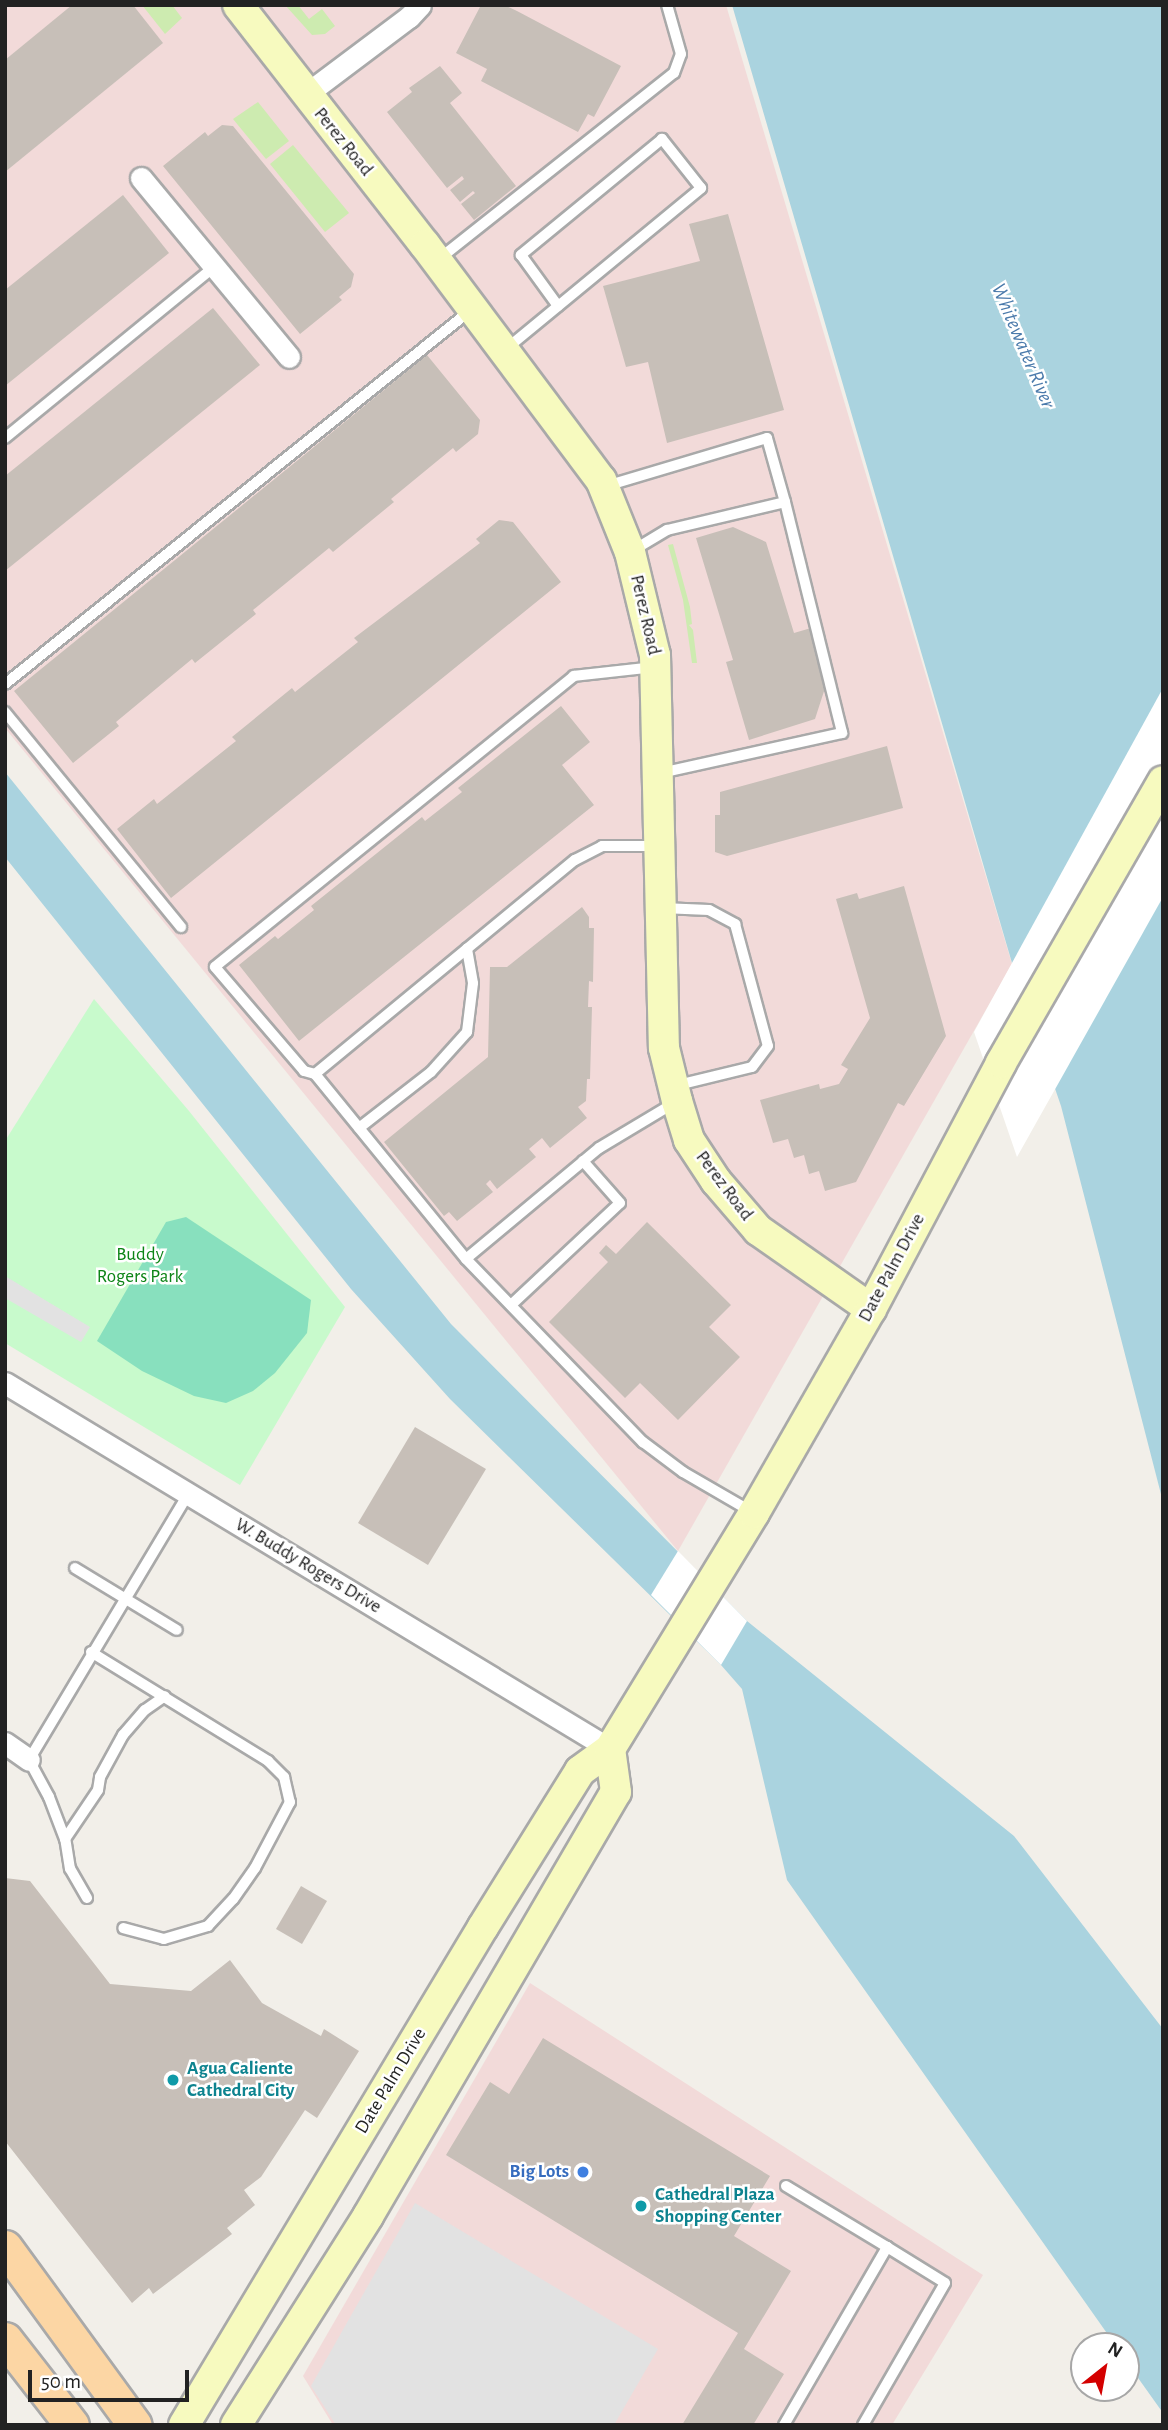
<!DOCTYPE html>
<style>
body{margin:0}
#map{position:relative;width:1168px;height:2430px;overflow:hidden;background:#f2efe9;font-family:"Alegreya Sans",sans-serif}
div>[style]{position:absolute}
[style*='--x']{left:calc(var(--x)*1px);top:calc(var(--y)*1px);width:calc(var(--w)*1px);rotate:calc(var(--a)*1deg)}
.commercial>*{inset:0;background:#f2dad9}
.grass>*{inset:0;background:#cdebb0}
.park>*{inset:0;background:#c8facc}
.pitch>*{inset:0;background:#88e0be}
.parking>*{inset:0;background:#e2e2e2}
.water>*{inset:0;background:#aad3df}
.pier>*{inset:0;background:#fff}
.building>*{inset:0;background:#c7bfb8}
.roads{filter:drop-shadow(2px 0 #a9a9a9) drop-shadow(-2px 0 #a9a9a9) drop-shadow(0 2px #a9a9a9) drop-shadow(0 -2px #a9a9a9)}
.lane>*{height:10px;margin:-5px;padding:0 5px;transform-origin:5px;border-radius:5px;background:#fff}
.street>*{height:21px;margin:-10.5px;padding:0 10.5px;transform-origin:10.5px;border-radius:10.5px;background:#fff}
.secondary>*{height:30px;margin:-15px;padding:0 15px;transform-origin:15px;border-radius:15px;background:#f7fabf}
.primary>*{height:33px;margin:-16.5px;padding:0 16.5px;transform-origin:16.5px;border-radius:16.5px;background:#fcd6a4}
.dots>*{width:19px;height:19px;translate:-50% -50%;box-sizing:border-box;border:4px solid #fff;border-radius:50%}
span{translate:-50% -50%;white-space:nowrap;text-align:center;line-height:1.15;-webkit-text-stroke:5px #fff;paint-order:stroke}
.street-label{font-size:19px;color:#222}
.park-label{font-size:19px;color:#0c8416}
.culture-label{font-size:19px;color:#0d838f;font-weight:700}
.left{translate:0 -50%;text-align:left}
.shop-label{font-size:19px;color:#366cbe;font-weight:700}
.right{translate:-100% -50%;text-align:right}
.water-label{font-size:21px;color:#4a7aab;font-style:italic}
.frame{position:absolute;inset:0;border:7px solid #222;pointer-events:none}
.north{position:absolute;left:1070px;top:2332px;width:70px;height:70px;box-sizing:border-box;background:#fff;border:2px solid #a7a7a7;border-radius:50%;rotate:31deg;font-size:19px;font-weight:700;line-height:28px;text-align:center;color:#222}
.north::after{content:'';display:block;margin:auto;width:24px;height:32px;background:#d40000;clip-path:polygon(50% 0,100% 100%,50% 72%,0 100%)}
.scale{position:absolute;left:28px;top:2370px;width:161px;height:32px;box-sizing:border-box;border:4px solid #222;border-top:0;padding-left:9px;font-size:21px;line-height:24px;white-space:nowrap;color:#222;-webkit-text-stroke:5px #fff;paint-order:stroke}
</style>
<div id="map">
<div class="commercial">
<i style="clip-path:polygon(5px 5px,726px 5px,1012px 964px,678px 1551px,5px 728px)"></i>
<i style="clip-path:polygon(530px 1983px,983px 2275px,892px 2425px,333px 2425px,303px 2376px)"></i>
</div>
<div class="grass">
<i style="clip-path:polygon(142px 5px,172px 5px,182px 18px,165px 34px)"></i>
<i style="clip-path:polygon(285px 5px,298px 5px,309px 19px,322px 9px,335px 26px,325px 34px,312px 35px)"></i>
<i style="clip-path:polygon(258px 102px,289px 141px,266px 159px,233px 119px)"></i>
<i style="clip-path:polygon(293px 145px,349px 213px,325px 232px,270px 164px)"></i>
<i style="clip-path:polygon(673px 544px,690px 607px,692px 624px,689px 625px,693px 630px,697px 663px,692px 663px,683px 600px,668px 545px)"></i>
</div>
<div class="park">
<i style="clip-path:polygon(94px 999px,189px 1111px,345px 1307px,240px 1485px,5px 1343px,5px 1141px)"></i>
</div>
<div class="pitch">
<i style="clip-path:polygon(186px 1217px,311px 1300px,307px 1333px,275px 1373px,253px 1391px,226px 1403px,194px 1396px,142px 1371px,97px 1341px,166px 1222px)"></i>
</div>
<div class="parking">
<i style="clip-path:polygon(5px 1276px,90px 1327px,81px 1342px,5px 1298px)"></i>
<i style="clip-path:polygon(415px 2203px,658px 2349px,614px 2425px,336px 2425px,311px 2386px)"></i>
</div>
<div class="water">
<i style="clip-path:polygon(732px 5px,1163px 5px,1163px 1502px,1061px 1106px,1012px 963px)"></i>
<i style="clip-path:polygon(5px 772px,451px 1324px,747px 1621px,1014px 1836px,1163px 2029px,1163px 2413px,1126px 2361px,1126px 2346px,1116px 2346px,787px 1880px,742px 1689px,721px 1665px,450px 1399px,351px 1289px,5px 857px)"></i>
</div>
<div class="pier">
<i style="clip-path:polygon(1163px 688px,1163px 897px,1017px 1157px,974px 1032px)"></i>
<i style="clip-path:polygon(678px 1551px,747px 1621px,721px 1665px,651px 1595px)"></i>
</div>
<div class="building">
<i style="clip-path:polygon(72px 5px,133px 5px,163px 43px,5px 172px,5px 60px)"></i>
<i style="clip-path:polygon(481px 5px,504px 5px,517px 11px,621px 66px,594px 117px,588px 114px,578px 132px,481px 81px,487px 69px,456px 53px)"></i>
<i style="clip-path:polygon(440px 66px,462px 93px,450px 103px,516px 186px,474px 220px,461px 204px,475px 193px,473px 191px,460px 202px,450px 190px,464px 179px,462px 176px,447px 188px,387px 112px,412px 92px,409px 88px)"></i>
<i style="clip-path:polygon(222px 125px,233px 126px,354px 274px,351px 287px,339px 297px,342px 300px,300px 334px,163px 166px,205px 132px,208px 136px)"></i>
<i style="clip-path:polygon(123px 195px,169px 253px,5px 386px,5px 290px)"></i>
<i style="clip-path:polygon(728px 214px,784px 410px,667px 443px,648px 362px,626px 367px,603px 286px,700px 261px,689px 224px)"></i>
<i style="clip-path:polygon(213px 308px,260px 365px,5px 571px,5px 476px)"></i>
<i style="clip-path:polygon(427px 355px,480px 420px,478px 434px,456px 452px,453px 448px,391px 499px,394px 502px,333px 552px,329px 548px,253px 610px,256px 614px,195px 663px,192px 659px,116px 722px,119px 726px,73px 763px,14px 691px)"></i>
<i style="clip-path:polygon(499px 520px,513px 522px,561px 582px,171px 898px,117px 829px,154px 799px,157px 804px,236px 741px,232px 737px,292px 688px,295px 692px,358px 642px,354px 638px,480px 543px,476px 539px)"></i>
<i style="clip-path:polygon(733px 527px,766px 542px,794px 633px,811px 628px,827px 682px,815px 719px,749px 740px,726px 662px,733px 660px,696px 538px)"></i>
<i style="clip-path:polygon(561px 706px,590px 742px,562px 765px,594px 805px,299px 1041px,239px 965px,275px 936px,278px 939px,314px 910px,311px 906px,422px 817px,425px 821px,462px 792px,458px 788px)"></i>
<i style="clip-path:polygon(887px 746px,903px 808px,727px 856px,715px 852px,715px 815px,720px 815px,720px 792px)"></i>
<i style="clip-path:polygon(904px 886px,946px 1036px,904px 1106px,898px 1103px,856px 1182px,825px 1191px,819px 1171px,809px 1174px,804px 1155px,794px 1158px,788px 1139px,773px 1143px,760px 1100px,819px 1084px,820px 1089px,839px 1084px,848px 1069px,841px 1065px,870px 1018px,836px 899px,857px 893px,859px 899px)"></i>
<i style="clip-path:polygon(582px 907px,589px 917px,589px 928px,594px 928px,593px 982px,589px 981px,588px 1007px,592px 1007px,590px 1079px,587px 1079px,586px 1101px,578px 1107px,587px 1118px,550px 1148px,542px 1138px,529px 1149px,536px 1157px,497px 1189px,490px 1180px,486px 1184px,493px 1192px,457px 1221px,449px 1212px,444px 1216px,384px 1142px,488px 1057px,490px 967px,507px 967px)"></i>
<i style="clip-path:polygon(647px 1222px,731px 1305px,709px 1327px,740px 1357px,678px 1420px,640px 1383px,625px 1398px,549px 1322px,608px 1262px,599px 1253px,606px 1245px,616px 1254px)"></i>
<i style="clip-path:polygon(415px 1427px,486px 1469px,428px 1565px,358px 1523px)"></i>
<i style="clip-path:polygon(5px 1878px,30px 1881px,110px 1984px,191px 1991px,230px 1960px,262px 2003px,321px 2036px,324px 2029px,359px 2051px,317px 2118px,305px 2110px,261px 2177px,244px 2190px,255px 2205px,227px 2228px,232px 2234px,153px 2294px,149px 2288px,132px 2303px,5px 2141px)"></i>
<i style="clip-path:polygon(301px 1886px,327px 1901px,302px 1944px,276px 1929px)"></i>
<i style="clip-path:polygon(543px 2038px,770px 2176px,734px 2236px,791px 2271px,744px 2349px,784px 2374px,753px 2425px,682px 2425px,738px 2333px,446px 2155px,490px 2082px,509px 2094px)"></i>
</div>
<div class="roads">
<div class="lane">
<i style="--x:439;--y:259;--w:300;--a:-38.4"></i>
<i style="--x:674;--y:73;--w:20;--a:-70"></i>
<i style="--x:681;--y:54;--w:51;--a:-105.9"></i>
<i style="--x:506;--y:349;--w:253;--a:-39.5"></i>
<i style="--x:701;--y:188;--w:63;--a:-128.5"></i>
<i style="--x:662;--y:139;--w:183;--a:140.6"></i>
<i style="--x:521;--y:255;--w:63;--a:54"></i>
<i style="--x:5;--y:438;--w:270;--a:-39.3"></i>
<i style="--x:606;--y:486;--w:168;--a:-16.6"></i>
<i style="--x:767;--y:438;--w:66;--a:74.3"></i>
<i style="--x:632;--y:551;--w:41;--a:-31"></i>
<i style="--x:667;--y:530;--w:121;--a:-13.3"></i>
<i style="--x:785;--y:502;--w:238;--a:76.1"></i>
<i style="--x:842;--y:733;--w:186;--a:167.6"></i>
<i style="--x:654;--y:667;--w:81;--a:173.6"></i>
<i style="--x:574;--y:676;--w:462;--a:141"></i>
<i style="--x:215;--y:967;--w:137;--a:49.4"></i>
<i style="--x:304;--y:1071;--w:11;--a:15"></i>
<i style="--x:315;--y:1074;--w:337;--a:-39.5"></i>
<i style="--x:575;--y:860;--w:30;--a:-27"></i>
<i style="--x:602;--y:846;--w:56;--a:0"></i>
<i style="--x:5;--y:684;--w:598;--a:-38.75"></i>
<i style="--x:5;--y:712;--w:278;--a:50.7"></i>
<i style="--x:662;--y:908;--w:47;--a:2.4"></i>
<i style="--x:709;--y:910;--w:30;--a:28"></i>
<i style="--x:735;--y:924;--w:126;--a:74.9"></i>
<i style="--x:768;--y:1046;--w:26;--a:127"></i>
<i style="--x:752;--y:1067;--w:80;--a:166.3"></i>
<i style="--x:315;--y:1074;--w:239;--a:50.8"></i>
<i style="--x:674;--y:1103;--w:87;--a:149"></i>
<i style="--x:599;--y:1148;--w:173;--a:140.2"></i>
<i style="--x:466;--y:1259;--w:255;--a:46"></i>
<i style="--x:643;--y:1442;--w:50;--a:36.9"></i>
<i style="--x:683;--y:1472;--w:80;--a:30.1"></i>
<i style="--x:359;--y:1128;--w:91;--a:-37.9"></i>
<i style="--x:431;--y:1072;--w:54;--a:-48"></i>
<i style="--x:467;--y:1032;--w:49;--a:-83"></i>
<i style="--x:473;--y:983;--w:35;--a:-100"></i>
<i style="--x:511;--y:1305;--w:149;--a:-43.1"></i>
<i style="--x:620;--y:1203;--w:56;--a:-131.4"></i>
<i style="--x:75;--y:1568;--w:119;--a:31.3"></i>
<i style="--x:91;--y:1652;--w:208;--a:31.6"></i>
<i style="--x:268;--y:1761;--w:23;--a:45"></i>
<i style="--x:284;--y:1777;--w:26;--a:77"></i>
<i style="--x:290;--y:1802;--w:75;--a:117.9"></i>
<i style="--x:255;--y:1868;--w:38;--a:125"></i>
<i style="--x:233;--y:1899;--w:37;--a:133"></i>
<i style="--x:208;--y:1926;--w:46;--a:163.5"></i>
<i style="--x:164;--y:1939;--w:42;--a:-165"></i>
<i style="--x:65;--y:1839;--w:59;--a:-56"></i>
<i style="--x:98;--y:1790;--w:13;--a:-81"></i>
<i style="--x:100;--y:1777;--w:48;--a:-61.3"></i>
<i style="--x:123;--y:1735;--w:33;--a:-49"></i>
<i style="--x:145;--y:1710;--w:24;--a:-35"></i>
<i style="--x:87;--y:1898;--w:34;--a:-120"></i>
<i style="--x:70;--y:1869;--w:30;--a:-99"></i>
<i style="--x:65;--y:1839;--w:45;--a:-110.9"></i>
<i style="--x:49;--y:1797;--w:42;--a:-118.4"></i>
<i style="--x:29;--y:1760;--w:310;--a:-59.1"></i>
<i style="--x:786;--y:2186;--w:118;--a:31.1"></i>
<i style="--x:784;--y:2425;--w:206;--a:-59.9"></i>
<i style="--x:887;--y:2247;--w:68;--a:31.8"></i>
<i style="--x:945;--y:2283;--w:164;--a:120"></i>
</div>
<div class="street">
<i style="--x:305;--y:95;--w:130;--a:-36.9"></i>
<i style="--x:409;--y:17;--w:16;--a:-47"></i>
<i style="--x:141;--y:178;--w:232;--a:50.4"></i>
<i style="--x:5;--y:1383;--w:707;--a:31.17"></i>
<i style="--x:5;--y:1743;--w:29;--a:35"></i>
</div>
<div class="secondary">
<i style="--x:238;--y:5;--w:304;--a:52.1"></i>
<i style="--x:425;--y:245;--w:294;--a:53.2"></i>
<i style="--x:601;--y:480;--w:78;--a:68.1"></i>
<i style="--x:630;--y:552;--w:106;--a:76.4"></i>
<i style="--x:655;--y:655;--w:393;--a:88.7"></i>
<i style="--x:664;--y:1048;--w:55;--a:76.2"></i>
<i style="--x:677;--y:1101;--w:41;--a:72.9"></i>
<i style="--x:689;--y:1140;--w:49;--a:56.6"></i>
<i style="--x:716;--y:1181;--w:65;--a:49.4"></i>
<i style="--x:758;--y:1230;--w:138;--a:35"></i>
<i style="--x:184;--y:2425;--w:581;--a:-59.02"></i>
<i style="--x:483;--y:1927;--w:184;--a:-58.1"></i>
<i style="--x:580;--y:1771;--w:37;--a:-36"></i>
<i style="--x:610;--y:1749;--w:276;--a:-58.6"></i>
<i style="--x:754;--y:1513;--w:235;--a:-60.2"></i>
<i style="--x:871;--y:1309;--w:278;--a:-62.1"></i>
<i style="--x:1001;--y:1063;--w:325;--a:-60.1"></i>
<i style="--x:236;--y:2425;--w:247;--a:-57.7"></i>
<i style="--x:368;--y:2216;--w:491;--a:-59.7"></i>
<i style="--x:616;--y:1792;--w:43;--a:-97.9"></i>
</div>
<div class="primary">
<i style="--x:5;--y:2247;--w:220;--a:53.9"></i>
<i style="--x:5;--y:2339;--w:109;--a:52.1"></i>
</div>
</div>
<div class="dots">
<i style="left:173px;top:2080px;background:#0f9aa8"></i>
<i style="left:583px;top:2172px;background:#3f7fe0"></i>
<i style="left:641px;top:2206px;background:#0f9aa8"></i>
</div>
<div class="street-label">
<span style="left:343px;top:142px;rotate:51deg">Perez Road</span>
<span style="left:645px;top:615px;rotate:77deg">Perez Road</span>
<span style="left:724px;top:1186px;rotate:53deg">Perez Road</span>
<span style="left:892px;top:1268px;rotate:-62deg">Date Palm Drive</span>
<span style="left:308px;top:1566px;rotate:31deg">W. Buddy Rogers Drive</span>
<span style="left:391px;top:2081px;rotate:-59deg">Date Palm Drive</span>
</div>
<div class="park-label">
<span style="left:140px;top:1266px">Buddy<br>Rogers Park</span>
</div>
<div class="culture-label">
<span class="left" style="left:187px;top:2080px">Agua Caliente<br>Cathedral City</span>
<span class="left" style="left:655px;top:2206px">Cathedral Plaza<br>Shopping Center</span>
</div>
<div class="shop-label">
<span class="right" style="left:569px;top:2172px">Big Lots</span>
</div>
<div class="water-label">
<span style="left:1023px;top:346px;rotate:67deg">Whitewater River</span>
</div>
<div class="frame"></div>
<div class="north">N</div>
<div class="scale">50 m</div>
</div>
